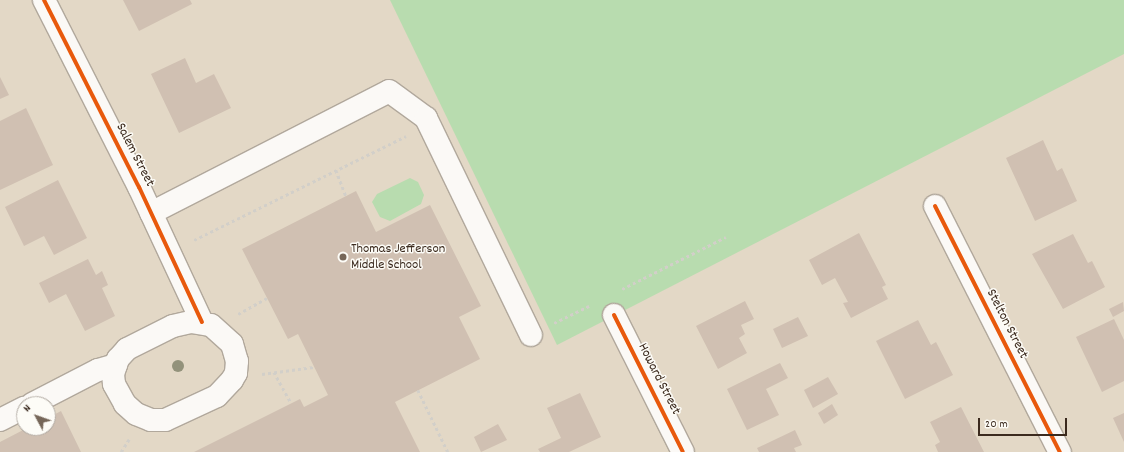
<!DOCTYPE html>
<style>
body{margin:0}
#map{position:relative;width:1124px;height:452px;overflow:hidden;background:#e3d8c6;font-family:Dekko,sans-serif}
div>[style]{position:absolute}
[style*='--x']{left:calc(var(--x)*1px);top:calc(var(--y)*1px);width:calc(var(--w)*1px);rotate:calc(var(--a)*1deg)}
.green>*{inset:0;background:#b8dcaf}
.building>*{inset:0;background:#d0c0b2}
.path>*{height:2.5px;margin-top:-1.25px;transform-origin:0;background:repeating-linear-gradient(90deg,#d2cfc9 0 3px,transparent 0 6px)}
.roads{filter:drop-shadow(1px 0 #b1a89c) drop-shadow(-1px 0 #b1a89c) drop-shadow(0 1px #b1a89c) drop-shadow(0 -1px #b1a89c)}
.minor>*{height:22px;margin:-11px;padding:0 11px;transform-origin:11px;border-radius:11px;background:#fbf9f6}
.cycleway>*{height:4px;margin:-2px;padding:0 2px;transform-origin:2px;border-radius:2px;background:#e8590c}
.trees>*{width:12px;height:12px;margin:-6px;border-radius:50%;background:#93927b}
.dots>*{width:11px;height:11px;translate:-50% -50%;box-sizing:border-box;border:2px solid #fdfcf7;border-radius:50%}
span{translate:-50% -50%;white-space:nowrap;text-align:center;line-height:1.15;-webkit-text-stroke:3px #fdfcf7;paint-order:stroke}
.street-label{font-size:14px;color:#3b2a1e}
.poi-label{font-size:14px;color:#3b2a1e}
.left{translate:0 -50%;text-align:left}
.north{position:absolute;left:16px;top:396px;width:40px;height:40px;box-sizing:border-box;background:#fdfcf7;border:1px solid #afa8a0;border-radius:50%;rotate:311deg;font-size:11px;font-weight:700;line-height:16px;text-align:center;color:#3b2a1e}
.north::after{content:'';display:block;margin:auto;width:14px;height:18px;background:#766759;clip-path:polygon(50% 0,100% 100%,50% 72%,0 100%)}
.scale{position:absolute;left:978px;top:418px;width:89px;height:18px;box-sizing:border-box;border:2px solid #3b2a1e;border-top:0;padding-left:5px;font-size:12px;line-height:14px;white-space:nowrap;color:#3b2a1e;-webkit-text-stroke:3px #fdfcf7;paint-order:stroke}
</style>
<div id="map">
<div class="green">
<i style="clip-path:polygon(390px 0,1124px 0,1124px 54px,557px 345px)"></i>
<i style="clip-path:polygon(410px 178px,418px 182px,424px 195px,421px 204px,390px 221px,380px 217px,372px 202px,377px 194px)"></i>
</div>
<div class="building">
<i style="clip-path:polygon(123px 0,190px 0,192px 4px,139px 31px)"></i>
<i style="clip-path:polygon(185px 58px,196px 83px,214px 74px,231px 108px,179px 133px,151px 74px)"></i>
<i style="clip-path:polygon(0 77px,9px 95px,0 99px)"></i>
<i style="clip-path:polygon(26px 108px,53px 165px,0 190px,0 121px)"></i>
<i style="clip-path:polygon(1043px 140px,1057px 171px,1062px 168px,1077px 201px,1035px 221px,1006px 158px)"></i>
<i style="clip-path:polygon(58px 180px,87px 238px,54px 255px,44px 236px,24px 246px,5px 207px)"></i>
<i style="clip-path:polygon(356px 191px,376px 232px,430px 205px,481px 306px,459px 317px,480px 359px,395px 402px,420px 452px,194px 452px,300px 399px,304px 407px,328px 395px,298px 334px,288px 339px,242px 249px)"></i>
<i style="clip-path:polygon(859px 233px,886px 285px,882px 287px,888px 299px,851px 318px,843px 303px,848px 302px,835px 278px,822px 285px,809px 260px)"></i>
<i style="clip-path:polygon(1073px 234px,1088px 263px,1092px 261px,1105px 287px,1063px 309px,1032px 254px)"></i>
<i style="clip-path:polygon(88px 259px,96px 275px,102px 271px,108px 285px,102px 288px,115px 316px,85px 331px,66px 294px,49px 303px,39px 283px)"></i>
<i style="clip-path:polygon(745px 301px,754px 319px,741px 325px,745px 334px,739px 338px,747px 353px,718px 369px,696px 326px)"></i>
<i style="clip-path:polygon(1123px 302px,1124px 311px,1113px 317px,1109px 309px)"></i>
<i style="clip-path:polygon(798px 317px,808px 336px,782px 348px,773px 329px)"></i>
<i style="clip-path:polygon(1114px 319px,1124px 340px,1124px 381px,1102px 392px,1076px 337px)"></i>
<i style="clip-path:polygon(918px 320px,931px 345px,936px 342px,953px 375px,905px 399px,876px 341px)"></i>
<i style="clip-path:polygon(780px 363px,788px 378px,766px 389px,779px 415px,747px 430px,727px 389px)"></i>
<i style="clip-path:polygon(828px 377px,838px 394px,813px 408px,804px 390px)"></i>
<i style="clip-path:polygon(580px 393px,601px 437px,569px 452px,540px 452px,538px 449px,561px 438px,547px 408px)"></i>
<i style="clip-path:polygon(832px 404px,838px 415px,824px 424px,818px 413px)"></i>
<i style="clip-path:polygon(961px 407px,984px 452px,938px 452px,935px 445px,940px 442px,930px 422px)"></i>
<i style="clip-path:polygon(61px 411px,81px 452px,0 452px,0 442px,27px 428px,48px 428px,48px 418px)"></i>
<i style="clip-path:polygon(1124px 413px,1124px 442px,1113px 418px)"></i>
<i style="clip-path:polygon(498px 424px,507px 440px,481px 452px,474px 437px)"></i>
<i style="clip-path:polygon(795px 430px,802px 445px,794px 448px,796px 452px,759px 452px,757px 448px)"></i>
</div>
<div class="path">
<i style="--x:336;--y:170;--w:28;--a:69"></i>
<i style="--x:194;--y:240;--w:236;--a:-26.1"></i>
<i style="--x:622;--y:289;--w:116;--a:-26.6"></i>
<i style="--x:238;--y:314;--w:33;--a:-29"></i>
<i style="--x:554;--y:323;--w:39;--a:-26"></i>
<i style="--x:274;--y:372;--w:35;--a:61"></i>
<i style="--x:262;--y:374;--w:52;--a:-7.7"></i>
<i style="--x:418;--y:390;--w:69;--a:64.2"></i>
<i style="--x:121;--y:452;--w:15;--a:-58"></i>
</div>
<div class="roads">
<div class="minor">
<i style="--x:44;--y:0;--w:210;--a:63.1"></i>
<i style="--x:139;--y:187;--w:149;--a:65"></i>
<i style="--x:935;--y:206;--w:276;--a:63.1"></i>
<i style="--x:151;--y:213;--w:267;--a:-27.1"></i>
<i style="--x:389;--y:91;--w:46;--a:36.1"></i>
<i style="--x:426;--y:118;--w:241;--a:64.2"></i>
<i style="--x:614;--y:315;--w:153;--a:63.3"></i>
<i style="--x:191;--y:322;--w:20;--a:9"></i>
<i style="--x:211;--y:325;--w:28;--a:42"></i>
<i style="--x:232;--y:344;--w:18;--a:74"></i>
<i style="--x:237;--y:361;--w:12;--a:95"></i>
<i style="--x:236;--y:373;--w:8;--a:120"></i>
<i style="--x:232;--y:380;--w:22;--a:133"></i>
<i style="--x:217;--y:396;--w:57;--a:155.2"></i>
<i style="--x:165;--y:420;--w:14;--a:180"></i>
<i style="--x:151;--y:420;--w:16;--a:-158"></i>
<i style="--x:136;--y:414;--w:15;--a:-138"></i>
<i style="--x:125;--y:404;--w:23;--a:-119"></i>
<i style="--x:114;--y:384;--w:10;--a:-96"></i>
<i style="--x:113;--y:374;--w:16;--a:-72"></i>
<i style="--x:118;--y:359;--w:13;--a:-48"></i>
<i style="--x:127;--y:349;--w:51;--a:-26.6"></i>
<i style="--x:173;--y:326;--w:18;--a:-13"></i>
<i style="--x:32;--y:404;--w:74;--a:-27.3"></i>
<i style="--x:98;--y:370;--w:19;--a:-16"></i>
<i style="--x:0;--y:420;--w:27;--a:-27"></i>
</div>
</div>
<div class="cycleway">
<i style="--x:44;--y:0;--w:210;--a:63.1"></i>
<i style="--x:139;--y:187;--w:149;--a:65"></i>
<i style="--x:935;--y:206;--w:276;--a:63.1"></i>
<i style="--x:614;--y:315;--w:153;--a:63.3"></i>
</div>
<div class="trees">
<i style="left:178px;top:366px"></i>
</div>
<div class="dots">
<i style="left:343px;top:257px;background:#766759"></i>
</div>
<div class="street-label">
<span style="left:135px;top:155px;rotate:63deg">Salem Street</span>
<span style="left:1007px;top:324px;rotate:63deg">Stelton Street</span>
<span style="left:659px;top:379px;rotate:63deg">Howard Street</span>
</div>
<div class="poi-label">
<span class="left" style="left:351px;top:257px">Thomas Jefferson<br>Middle School</span>
</div>
<div class="north">N</div>
<div class="scale">20 m</div>
</div>
